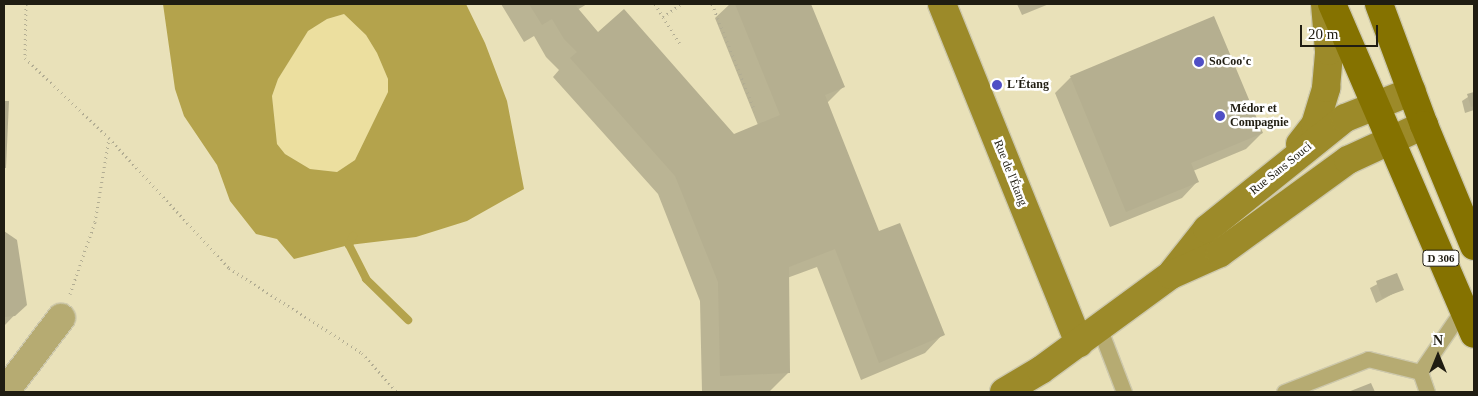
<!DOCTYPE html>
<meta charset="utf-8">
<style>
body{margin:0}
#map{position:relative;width:1478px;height:396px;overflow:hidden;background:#f3edcd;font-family:Georgia,serif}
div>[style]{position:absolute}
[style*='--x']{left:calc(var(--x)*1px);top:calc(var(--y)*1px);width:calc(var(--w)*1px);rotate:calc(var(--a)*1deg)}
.built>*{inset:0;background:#e9e1b9}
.green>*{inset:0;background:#ecdf9f}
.water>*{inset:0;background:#b4a34c}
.shadow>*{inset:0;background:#0003}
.stream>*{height:8px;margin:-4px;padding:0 4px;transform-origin:4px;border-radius:4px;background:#b4a34c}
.building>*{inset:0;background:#b5af90}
.path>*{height:3px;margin-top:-1.5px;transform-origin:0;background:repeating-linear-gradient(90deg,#b2ad93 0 1px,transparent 0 5px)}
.roads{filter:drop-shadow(1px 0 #cdc8ab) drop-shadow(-1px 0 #cdc8ab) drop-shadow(0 1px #cdc8ab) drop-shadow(0 -1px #cdc8ab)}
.lane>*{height:15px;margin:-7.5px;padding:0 7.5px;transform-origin:7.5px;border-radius:7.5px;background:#b6ab72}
.street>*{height:28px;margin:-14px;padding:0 14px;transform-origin:14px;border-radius:14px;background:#b6ab72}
.secondary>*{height:28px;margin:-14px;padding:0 14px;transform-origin:14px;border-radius:14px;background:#9c8a29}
.primary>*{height:28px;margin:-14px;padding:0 14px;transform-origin:14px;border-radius:14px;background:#857200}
.dots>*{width:14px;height:14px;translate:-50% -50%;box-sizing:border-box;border:2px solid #fff;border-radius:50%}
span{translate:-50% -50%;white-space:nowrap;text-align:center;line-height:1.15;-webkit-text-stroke:5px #fff;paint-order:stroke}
.shield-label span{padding:1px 4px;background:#fff;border:1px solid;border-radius:4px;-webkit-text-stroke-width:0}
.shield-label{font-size:11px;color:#201d12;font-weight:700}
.poi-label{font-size:12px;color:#201d12;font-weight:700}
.left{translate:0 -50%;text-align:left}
.street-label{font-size:12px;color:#201d12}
.frame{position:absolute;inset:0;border:5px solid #201d12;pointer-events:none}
.north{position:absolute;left:1413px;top:331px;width:50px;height:50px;-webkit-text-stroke:4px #fff;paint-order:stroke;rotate:0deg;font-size:14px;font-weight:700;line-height:20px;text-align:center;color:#201d12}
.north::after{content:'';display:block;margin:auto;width:18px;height:22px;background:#201d12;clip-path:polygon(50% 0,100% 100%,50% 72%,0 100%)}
.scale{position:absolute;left:1300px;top:25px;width:78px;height:22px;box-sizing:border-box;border:2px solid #201d12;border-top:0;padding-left:6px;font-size:15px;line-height:18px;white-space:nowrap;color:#201d12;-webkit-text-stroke:4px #fff;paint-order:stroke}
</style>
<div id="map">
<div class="built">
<i style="clip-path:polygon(4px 4px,1474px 4px,1474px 392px,4px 392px)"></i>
</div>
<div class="green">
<i style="clip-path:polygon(344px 14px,366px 35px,377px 53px,388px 79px,388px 92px,355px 160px,337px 172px,310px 169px,285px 154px,277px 144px,272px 96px,278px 79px,308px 31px,327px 19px)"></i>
</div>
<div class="water">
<i style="clip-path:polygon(evenodd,163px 4px,466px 4px,485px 43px,507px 101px,524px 189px,467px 221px,416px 237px,349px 245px,294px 259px,277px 239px,256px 234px,230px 201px,217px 165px,184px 116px,175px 89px,163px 4px,344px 14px,366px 35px,377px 53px,388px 79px,388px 92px,355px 160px,337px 172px,310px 169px,285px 154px,277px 144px,272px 96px,278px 79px,308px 31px,327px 19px,344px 14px)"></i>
</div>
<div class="shadow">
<i style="clip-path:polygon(501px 4px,587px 4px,577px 10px,598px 34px,734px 136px,758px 125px,715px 18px,730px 4px,810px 4px,843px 87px,827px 103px,879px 233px,943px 334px,925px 353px,861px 380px,817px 267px,787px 278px,788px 373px,770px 391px,702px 392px,700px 301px,658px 194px,553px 77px,559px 70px,546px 57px,534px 36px,524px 42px)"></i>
<i style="clip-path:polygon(1017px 4px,1049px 4px,1022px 15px)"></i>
<i style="clip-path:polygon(1214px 18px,1262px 133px,1246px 149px,1193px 171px,1197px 182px,1182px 198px,1110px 227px,1055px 93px,1070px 78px)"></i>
<i style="clip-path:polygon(1474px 93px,1474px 110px,1465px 113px,1462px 101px)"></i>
<i style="clip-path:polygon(4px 102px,7px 102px,4px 169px)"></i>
<i style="clip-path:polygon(4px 232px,16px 240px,25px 304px,4px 326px)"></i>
<i style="clip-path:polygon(1396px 274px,1402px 289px,1376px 303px,1370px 288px)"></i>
</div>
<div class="stream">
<i style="--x:353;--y:236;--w:10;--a:114"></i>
<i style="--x:349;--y:245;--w:38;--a:63"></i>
<i style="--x:366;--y:279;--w:59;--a:44.3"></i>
</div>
<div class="building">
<i style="clip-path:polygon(529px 4px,579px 4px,576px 6px,598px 32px,624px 9px,734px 134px,780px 115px,735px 4px,811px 4px,845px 87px,825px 95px,879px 231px,900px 223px,945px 335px,879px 363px,835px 249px,789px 267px,790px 373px,720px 376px,718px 282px,675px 176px,570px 58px,577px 52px,564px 39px,552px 19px,542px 25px)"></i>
<i style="clip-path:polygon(1214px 16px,1263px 133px,1191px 163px,1199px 182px,1126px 212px,1070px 76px)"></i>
<i style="clip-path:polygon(1474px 92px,1474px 106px,1471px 107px,1467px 94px)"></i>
<i style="clip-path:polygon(4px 101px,9px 101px,6px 168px,4px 168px)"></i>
<i style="clip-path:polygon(4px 231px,17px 240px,27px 305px,15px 316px,4px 317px)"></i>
<i style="clip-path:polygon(1397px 273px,1404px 290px,1382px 298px,1376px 281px)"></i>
<i style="clip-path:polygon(1371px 383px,1375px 392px,1348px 392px)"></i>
</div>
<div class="path">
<i style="--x:26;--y:4;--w:54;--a:91.1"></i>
<i style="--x:25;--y:58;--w:116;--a:43.6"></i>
<i style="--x:109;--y:138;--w:177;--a:47.3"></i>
<i style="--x:229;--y:268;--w:158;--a:32.6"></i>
<i style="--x:362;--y:353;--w:52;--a:48.1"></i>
<i style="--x:655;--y:4;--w:47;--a:58"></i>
<i style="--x:712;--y:4;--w:115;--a:68.1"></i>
<i style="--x:663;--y:17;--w:22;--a:-36"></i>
<i style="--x:70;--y:294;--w:76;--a:-70.9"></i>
<i style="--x:95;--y:222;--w:85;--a:-80.5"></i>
<i style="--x:483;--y:392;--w:47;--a:0"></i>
</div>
<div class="roads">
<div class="lane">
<i style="--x:1099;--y:327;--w:70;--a:69"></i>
<i style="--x:1284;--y:392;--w:90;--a:-21.4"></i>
<i style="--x:1368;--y:359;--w:54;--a:14"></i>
<i style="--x:1427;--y:392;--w:21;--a:-109"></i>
<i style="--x:1420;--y:372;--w:76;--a:-55.7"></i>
</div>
<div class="street">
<i style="--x:5;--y:392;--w:93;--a:-52.9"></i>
</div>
<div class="secondary">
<i style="--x:942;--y:4;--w:366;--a:68"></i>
<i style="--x:1300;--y:144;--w:24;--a:-52"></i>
<i style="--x:1315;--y:125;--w:39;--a:-73"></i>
<i style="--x:1326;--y:88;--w:37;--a:-85"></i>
<i style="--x:1329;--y:51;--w:47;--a:-94.9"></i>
<i style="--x:1173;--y:272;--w:55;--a:-51.7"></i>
<i style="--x:1207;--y:229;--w:177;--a:-38.8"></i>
<i style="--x:1345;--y:118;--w:72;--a:-21.9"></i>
<i style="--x:1004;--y:392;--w:43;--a:-30.7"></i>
<i style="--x:1041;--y:370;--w:161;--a:-36.2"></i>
<i style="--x:1171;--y:275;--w:54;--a:-24.2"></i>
<i style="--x:1220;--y:253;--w:158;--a:-36"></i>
<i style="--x:1348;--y:160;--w:84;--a:-24.7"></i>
</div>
<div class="primary">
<i style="--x:1332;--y:4;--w:359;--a:66.7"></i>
<i style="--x:1379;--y:4;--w:129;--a:69.6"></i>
<i style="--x:1424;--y:125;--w:131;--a:67.5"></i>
</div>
</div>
<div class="dots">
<i style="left:1199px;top:62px;background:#504fc5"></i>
<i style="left:997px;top:85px;background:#504fc5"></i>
<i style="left:1220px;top:116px;background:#504fc5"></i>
</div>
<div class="shield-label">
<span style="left:1441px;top:258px">D 306</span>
</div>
<div class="poi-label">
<span class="left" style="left:1209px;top:62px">SoCoo'c</span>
<span class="left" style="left:1007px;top:85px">L'Étang</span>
<span class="left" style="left:1230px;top:116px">Médor et<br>Compagnie</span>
</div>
<div class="street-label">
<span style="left:1281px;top:169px;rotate:-39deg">Rue Sans Souci</span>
<span style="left:1010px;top:173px;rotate:68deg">Rue de l'Étang</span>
</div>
<div class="frame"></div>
<div class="north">N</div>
<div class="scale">20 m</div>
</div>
